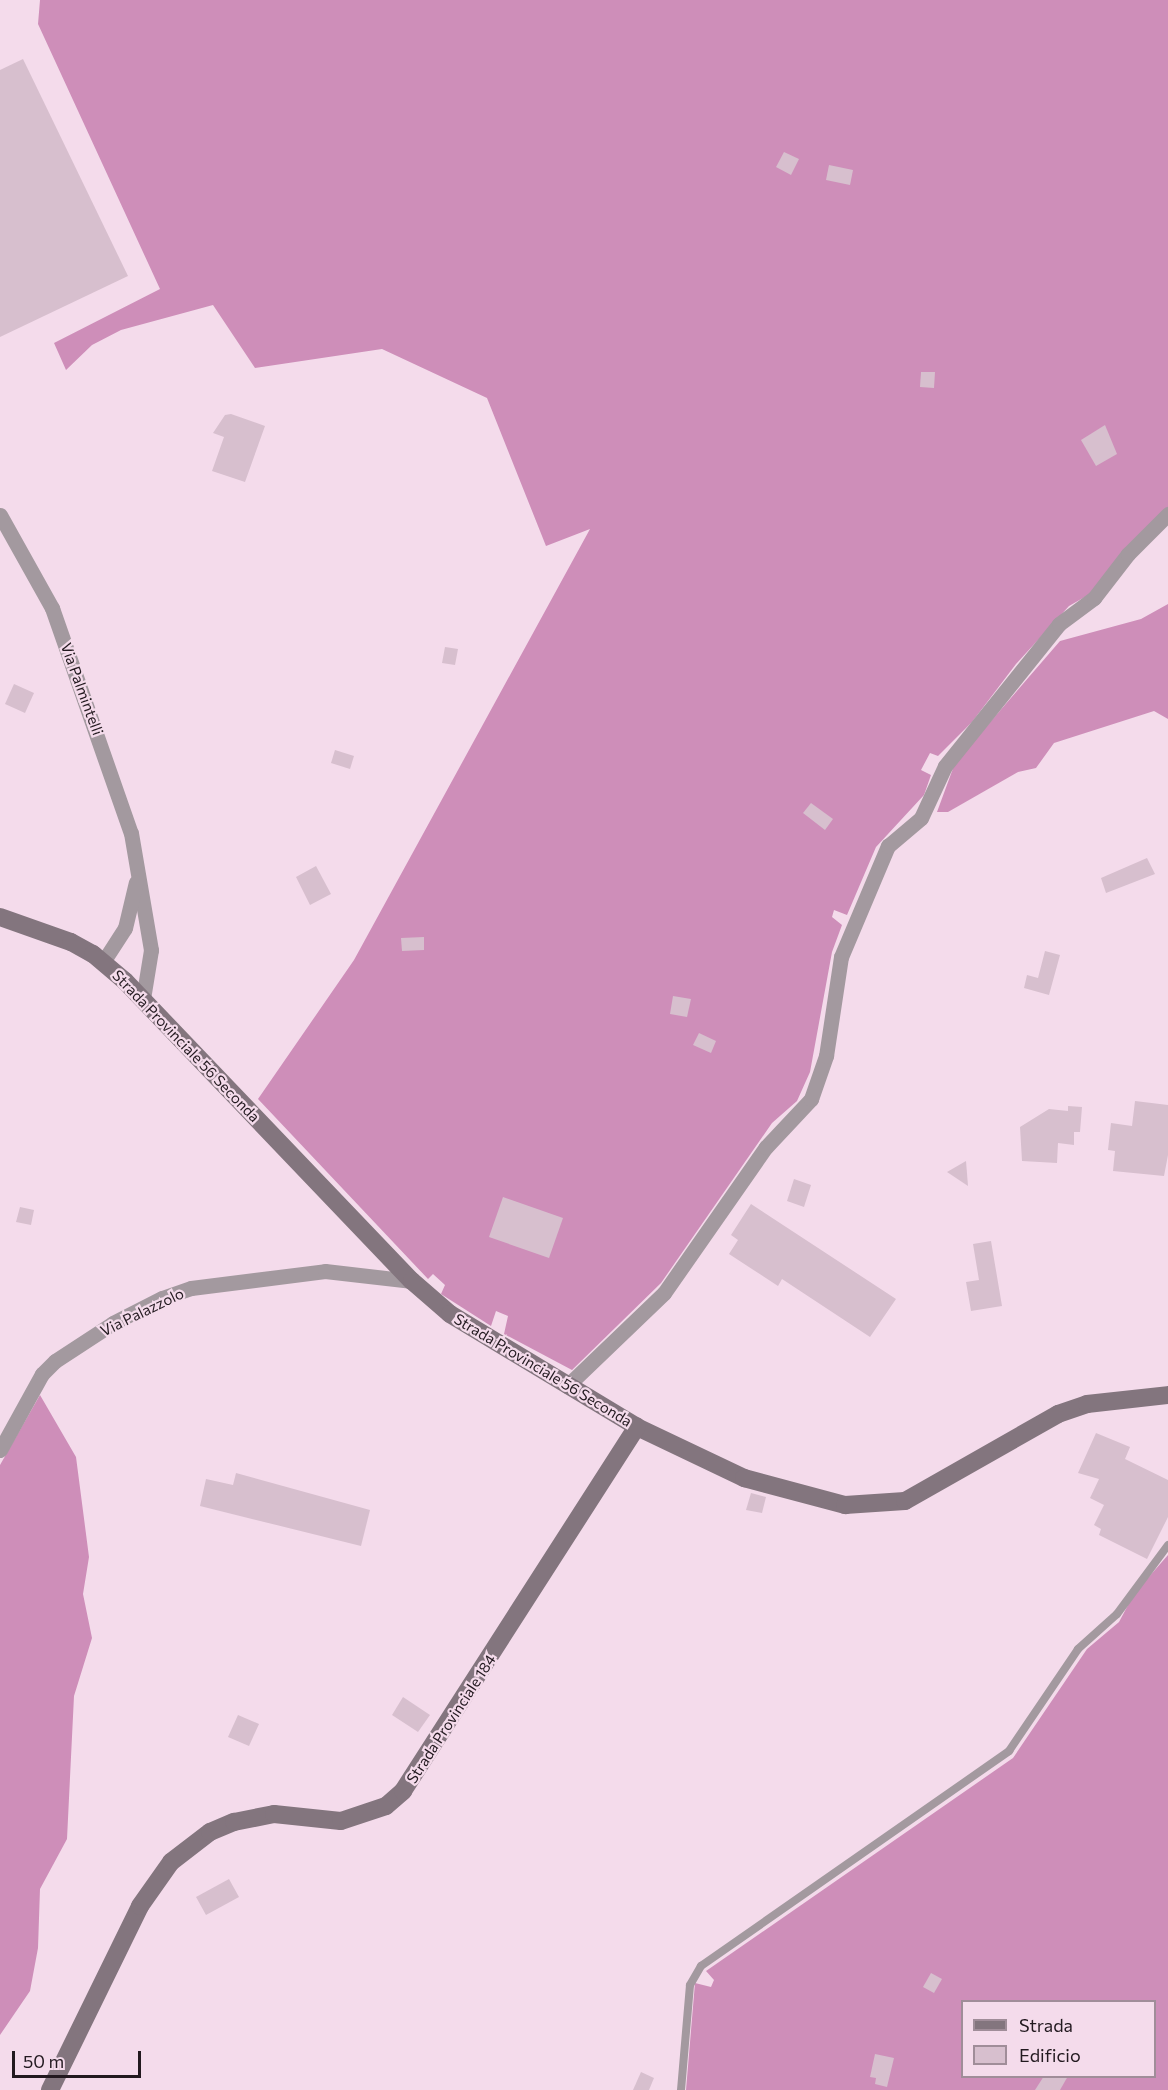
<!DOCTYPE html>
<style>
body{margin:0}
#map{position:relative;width:1168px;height:2090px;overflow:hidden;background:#f4dbeb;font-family:Commissioner,sans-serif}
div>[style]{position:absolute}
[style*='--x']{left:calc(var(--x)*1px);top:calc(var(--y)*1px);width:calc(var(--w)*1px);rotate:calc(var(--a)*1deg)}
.forest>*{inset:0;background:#ce8eb9}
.building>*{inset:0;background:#d7bfce}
.lane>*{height:8px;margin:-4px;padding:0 4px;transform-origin:4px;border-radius:4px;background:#a3999f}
.street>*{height:15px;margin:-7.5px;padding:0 7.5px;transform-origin:7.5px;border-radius:7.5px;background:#a3999f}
.secondary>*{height:18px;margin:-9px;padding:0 9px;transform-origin:9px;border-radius:9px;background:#83757e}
span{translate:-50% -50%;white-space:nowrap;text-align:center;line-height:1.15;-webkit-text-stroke:4.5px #f4dbeb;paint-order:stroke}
.street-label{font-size:15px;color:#22191f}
.legend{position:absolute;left:961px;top:2000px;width:195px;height:78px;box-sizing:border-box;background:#f4dbeb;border:2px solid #a08d99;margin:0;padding:8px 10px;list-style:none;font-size:18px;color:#22191f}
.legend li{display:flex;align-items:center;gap:12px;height:30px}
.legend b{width:30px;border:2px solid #a08d99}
.scale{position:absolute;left:12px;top:2051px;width:129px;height:27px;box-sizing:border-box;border:3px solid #22191f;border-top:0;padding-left:8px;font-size:18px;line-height:21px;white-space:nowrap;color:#22191f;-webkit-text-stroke:4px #f4dbeb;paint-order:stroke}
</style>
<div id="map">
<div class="forest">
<i style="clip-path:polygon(40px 0,1168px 0,1168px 507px,1090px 594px,1069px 606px,1016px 664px,972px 722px,938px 756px,930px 753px,921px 770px,931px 775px,924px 795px,876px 847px,847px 915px,834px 910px,832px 917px,842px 925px,832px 952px,810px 1072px,797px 1101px,772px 1123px,661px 1283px,572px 1370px,504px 1334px,508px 1316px,496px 1311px,491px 1326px,441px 1294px,445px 1285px,433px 1274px,428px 1279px,258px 1099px,354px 960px,590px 529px,546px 546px,487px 398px,382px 349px,255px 368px,213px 305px,121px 330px,92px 345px,66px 370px,54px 343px,160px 289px,38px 24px)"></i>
<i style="clip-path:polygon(1168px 604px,1168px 719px,1154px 711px,1054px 743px,1036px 768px,1018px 772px,948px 812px,937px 812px,955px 763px,1060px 641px,1141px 619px)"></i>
<i style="clip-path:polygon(40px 1395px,76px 1457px,89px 1557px,83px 1594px,92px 1638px,74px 1696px,67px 1839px,40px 1889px,38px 1948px,30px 1991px,0 2035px,0 1465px)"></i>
<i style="clip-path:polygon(evenodd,1168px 1555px,1168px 2090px,686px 2090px,695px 1983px,711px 1987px,714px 1980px,706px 1971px,1013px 1758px,1087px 1649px,1119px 1622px,1134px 1594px,1168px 1555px,962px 2002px,1154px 2002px,1154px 2076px,962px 2076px,962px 2002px)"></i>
</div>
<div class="building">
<i style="clip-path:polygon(23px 59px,128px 276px,0 337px,0 70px)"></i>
<i style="clip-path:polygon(784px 152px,799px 159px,791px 175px,776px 167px)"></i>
<i style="clip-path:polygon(829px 165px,853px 170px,850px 185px,826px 180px)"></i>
<i style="clip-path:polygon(921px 372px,935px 372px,934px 388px,920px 387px)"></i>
<i style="clip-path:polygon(231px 414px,265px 426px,245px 482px,212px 471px,224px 437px,213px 433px,225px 415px)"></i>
<i style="clip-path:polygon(1105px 425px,1117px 454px,1096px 466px,1081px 440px)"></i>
<i style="clip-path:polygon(445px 647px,458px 649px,455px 665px,442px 663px)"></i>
<i style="clip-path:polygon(14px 684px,34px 693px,25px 713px,5px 704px)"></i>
<i style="clip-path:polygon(335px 750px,354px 756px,350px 769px,331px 763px)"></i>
<i style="clip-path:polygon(811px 803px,833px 819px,825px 830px,803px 813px)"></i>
<i style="clip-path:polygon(1147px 858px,1155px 874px,1106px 893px,1101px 878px)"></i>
<i style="clip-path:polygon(316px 866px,331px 894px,310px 905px,296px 877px)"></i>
<i style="clip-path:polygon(424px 937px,424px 950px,402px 951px,401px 938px)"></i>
<i style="clip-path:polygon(1045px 951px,1060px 955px,1049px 995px,1024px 988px,1027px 975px,1038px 978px)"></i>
<i style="clip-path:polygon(673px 996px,691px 999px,687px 1017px,670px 1014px)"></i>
<i style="clip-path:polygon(699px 1033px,716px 1041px,711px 1053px,693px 1045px)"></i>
<i style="clip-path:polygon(1135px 1101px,1168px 1105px,1168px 1155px,1164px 1176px,1113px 1171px,1115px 1151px,1108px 1150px,1111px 1123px,1132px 1126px)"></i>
<i style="clip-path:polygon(1068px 1106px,1082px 1107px,1080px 1132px,1074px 1132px,1074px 1145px,1058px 1143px,1057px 1163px,1022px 1161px,1020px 1127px,1049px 1109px,1068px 1111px)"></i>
<i style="clip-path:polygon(966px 1161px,968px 1186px,947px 1172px)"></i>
<i style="clip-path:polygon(794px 1179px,811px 1185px,804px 1207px,787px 1201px)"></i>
<i style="clip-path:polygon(503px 1197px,563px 1218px,549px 1258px,489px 1237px)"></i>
<i style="clip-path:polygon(751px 1204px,896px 1299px,870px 1337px,782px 1279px,778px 1286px,729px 1254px,738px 1240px,731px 1235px)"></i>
<i style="clip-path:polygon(20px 1207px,34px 1210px,31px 1225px,16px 1222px)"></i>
<i style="clip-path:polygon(991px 1241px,1002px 1306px,971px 1311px,966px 1282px,979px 1280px,973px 1244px)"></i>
<i style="clip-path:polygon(1096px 1433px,1130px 1447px,1125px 1459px,1168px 1480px,1168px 1517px,1147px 1559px,1099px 1535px,1101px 1529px,1094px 1525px,1104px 1505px,1090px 1498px,1099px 1479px,1078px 1473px)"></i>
<i style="clip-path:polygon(236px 1473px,370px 1510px,361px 1546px,200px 1506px,206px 1479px,233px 1485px)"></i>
<i style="clip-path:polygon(751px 1493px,766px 1497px,762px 1513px,746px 1510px)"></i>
<i style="clip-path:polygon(403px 1697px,430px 1715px,418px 1732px,392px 1715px)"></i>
<i style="clip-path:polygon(238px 1715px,259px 1724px,249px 1746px,228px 1737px)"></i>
<i style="clip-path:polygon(229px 1879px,239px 1897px,206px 1915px,196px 1897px)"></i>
<i style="clip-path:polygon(931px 1973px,942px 1979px,934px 1993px,923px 1987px)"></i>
<i style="clip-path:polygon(875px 2054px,894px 2058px,887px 2087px,875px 2084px,876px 2078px,870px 2077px)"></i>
<i style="clip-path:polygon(641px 2072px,654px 2078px,649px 2090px,633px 2090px)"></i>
<i style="clip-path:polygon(1044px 2076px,1068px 2076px,1060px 2090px,1035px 2090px)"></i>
</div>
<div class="lane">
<i style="--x:681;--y:2090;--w:105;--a:-85.1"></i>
<i style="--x:690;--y:1985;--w:22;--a:-60"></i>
<i style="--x:701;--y:1966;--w:376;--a:-34.9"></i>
<i style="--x:1009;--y:1751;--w:123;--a:-55.9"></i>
<i style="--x:1078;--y:1649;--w:52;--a:-41.9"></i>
<i style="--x:1117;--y:1614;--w:86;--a:-53.5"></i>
</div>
<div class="street">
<i style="--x:0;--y:515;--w:107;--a:60.8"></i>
<i style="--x:52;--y:608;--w:238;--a:70.7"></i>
<i style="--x:131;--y:833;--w:119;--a:80.3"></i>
<i style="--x:151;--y:950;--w:50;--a:99.3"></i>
<i style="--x:103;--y:962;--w:40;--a:-57.1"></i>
<i style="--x:125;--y:928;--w:47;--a:-76.6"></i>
<i style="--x:567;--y:1386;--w:134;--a:-43.8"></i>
<i style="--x:664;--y:1293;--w:178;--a:-55.1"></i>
<i style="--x:766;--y:1147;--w:66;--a:-46.8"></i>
<i style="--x:811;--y:1099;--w:46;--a:-70.8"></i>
<i style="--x:826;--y:1056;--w:100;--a:-81.4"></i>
<i style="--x:841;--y:957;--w:121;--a:-67.1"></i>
<i style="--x:888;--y:846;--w:43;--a:-40.3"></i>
<i style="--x:921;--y:818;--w:57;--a:-65.2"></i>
<i style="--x:945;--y:766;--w:182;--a:-51.2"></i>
<i style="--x:1059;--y:624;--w:44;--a:-36.6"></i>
<i style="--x:1094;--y:598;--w:56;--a:-52.3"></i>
<i style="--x:1128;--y:554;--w:57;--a:-45"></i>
<i style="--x:0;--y:1450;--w:87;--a:-61.1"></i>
<i style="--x:42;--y:1374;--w:18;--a:-45"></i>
<i style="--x:55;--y:1361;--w:69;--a:-33.2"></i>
<i style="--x:113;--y:1323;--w:55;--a:-27"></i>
<i style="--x:162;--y:1298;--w:31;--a:-19"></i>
<i style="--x:191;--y:1288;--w:135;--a:-7.2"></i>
<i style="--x:325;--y:1271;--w:88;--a:6.6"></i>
</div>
<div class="secondary">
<i style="--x:0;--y:917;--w:75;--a:19.4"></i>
<i style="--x:71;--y:942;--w:25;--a:29"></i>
<i style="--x:93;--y:954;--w:42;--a:40.2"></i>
<i style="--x:125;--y:981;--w:415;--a:46.3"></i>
<i style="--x:412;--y:1281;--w:50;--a:41"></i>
<i style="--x:450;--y:1314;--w:218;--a:31.1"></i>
<i style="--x:637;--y:1427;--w:119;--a:25.5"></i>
<i style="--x:744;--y:1478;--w:105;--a:15"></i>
<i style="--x:845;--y:1505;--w:60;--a:-3.8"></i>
<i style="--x:905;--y:1501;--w:176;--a:-29.6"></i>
<i style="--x:1058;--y:1414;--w:31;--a:-19"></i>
<i style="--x:1087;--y:1404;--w:81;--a:-6.3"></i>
<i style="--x:50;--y:2090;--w:205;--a:-63.9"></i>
<i style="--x:140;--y:1906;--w:54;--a:-54.8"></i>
<i style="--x:171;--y:1862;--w:49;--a:-37.6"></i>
<i style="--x:210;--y:1832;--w:26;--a:-23"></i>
<i style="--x:234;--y:1822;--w:41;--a:-11.3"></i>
<i style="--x:274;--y:1814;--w:67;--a:6"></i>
<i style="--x:341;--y:1821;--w:47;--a:-18.4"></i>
<i style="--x:386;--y:1806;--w:23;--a:-41"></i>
<i style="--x:403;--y:1791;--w:433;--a:-57.3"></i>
</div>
<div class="street-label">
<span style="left:82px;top:689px;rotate:70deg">Via Palmintelli</span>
<span style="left:186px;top:1046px;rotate:46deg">Strada Provinciale 56 Seconda</span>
<span style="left:142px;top:1312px;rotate:-26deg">Via Palazzolo</span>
<span style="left:543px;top:1370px;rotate:31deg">Strada Provinciale 56 Seconda</span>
<span style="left:451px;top:1719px;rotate:-57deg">Strada Provinciale 184</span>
</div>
<ul class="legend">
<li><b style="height:8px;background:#83757e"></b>Strada</li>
<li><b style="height:16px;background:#d7bfce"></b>Edificio</li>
</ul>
<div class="scale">50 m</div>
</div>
